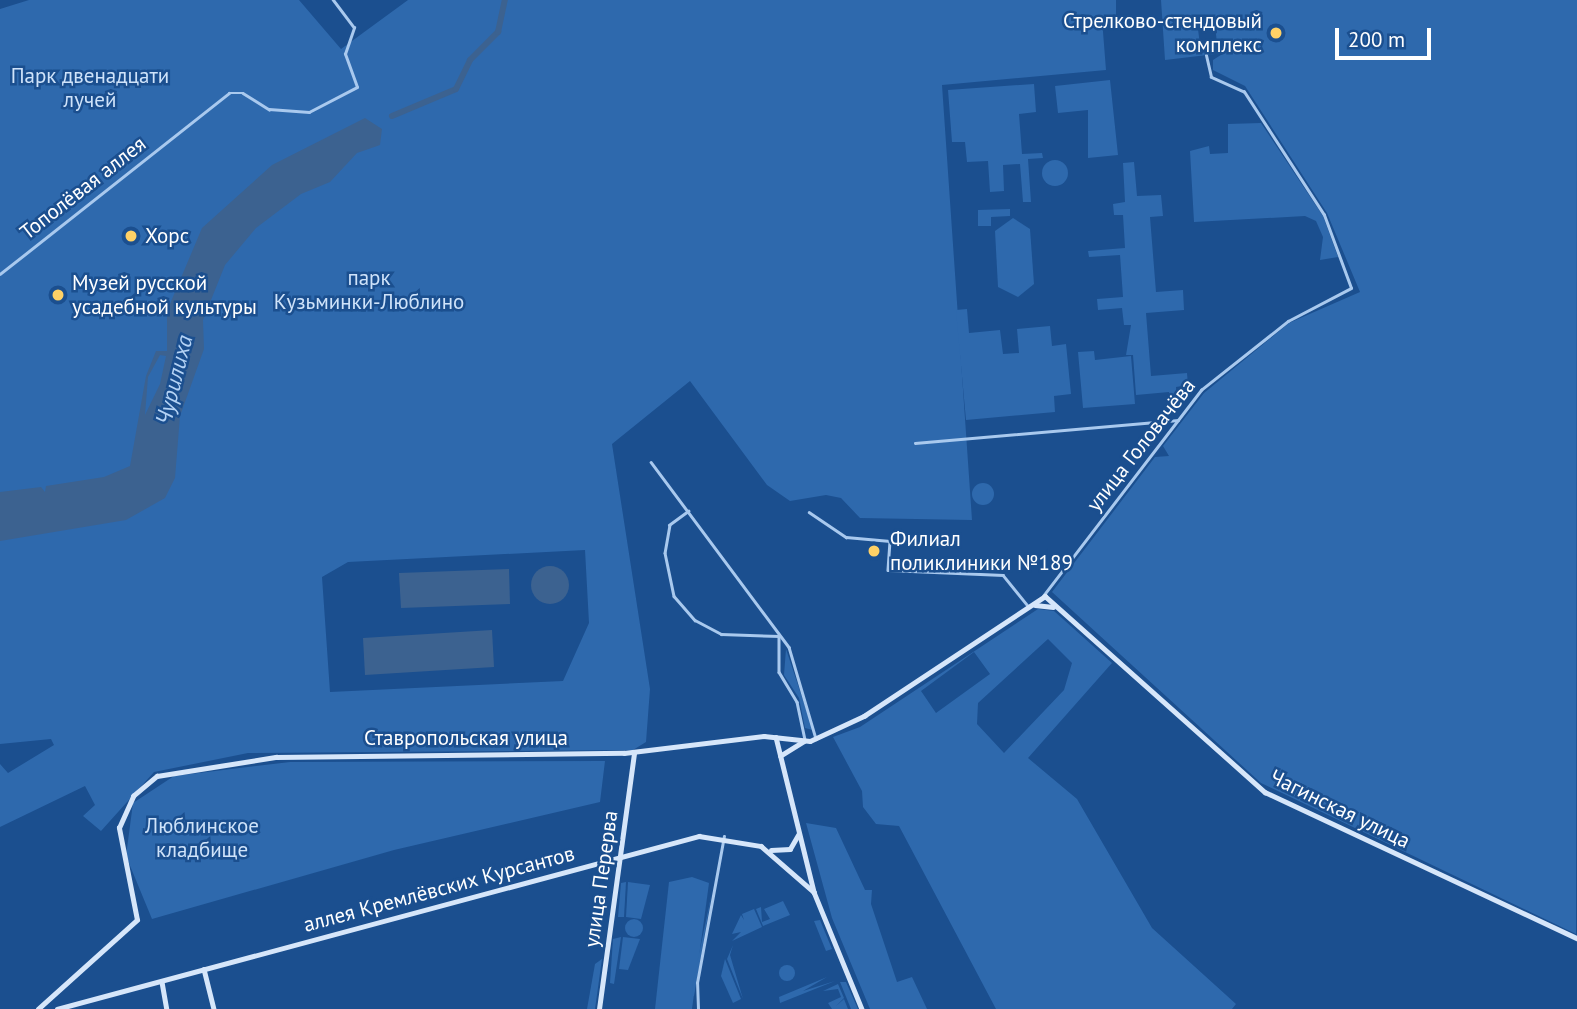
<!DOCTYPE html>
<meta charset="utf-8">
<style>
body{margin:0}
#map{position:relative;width:1577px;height:1009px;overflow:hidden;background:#1b4f8f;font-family:"PT Sans",sans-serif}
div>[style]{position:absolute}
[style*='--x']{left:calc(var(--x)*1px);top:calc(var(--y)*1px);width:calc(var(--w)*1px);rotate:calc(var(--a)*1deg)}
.green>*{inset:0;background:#2e69ad}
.round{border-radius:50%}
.water>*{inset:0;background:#3c6290}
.river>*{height:6px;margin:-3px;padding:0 3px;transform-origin:3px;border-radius:3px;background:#3c6290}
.street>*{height:2.5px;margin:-1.25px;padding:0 1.25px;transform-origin:1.25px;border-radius:1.25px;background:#a9c9ee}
.secondary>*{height:4.5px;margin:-2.25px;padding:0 2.25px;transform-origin:2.25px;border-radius:2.25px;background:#d6e6fa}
.dots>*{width:19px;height:19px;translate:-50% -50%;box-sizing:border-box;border:4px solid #1b4f8f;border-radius:50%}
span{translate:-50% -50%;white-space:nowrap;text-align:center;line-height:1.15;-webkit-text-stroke:5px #1b4f8f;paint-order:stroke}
.poi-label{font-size:21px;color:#fff}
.right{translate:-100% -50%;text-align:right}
.left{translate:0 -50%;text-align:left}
.park-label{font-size:21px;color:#cfe3fa}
.street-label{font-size:21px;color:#fff}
.water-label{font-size:23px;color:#b5d3f5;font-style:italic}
.scale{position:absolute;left:1335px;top:28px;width:96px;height:32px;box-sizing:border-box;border:4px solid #fff;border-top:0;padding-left:9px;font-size:21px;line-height:24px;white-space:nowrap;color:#fff;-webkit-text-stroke:5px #1b4f8f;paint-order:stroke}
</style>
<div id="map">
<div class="green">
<i style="clip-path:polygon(evenodd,29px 0,299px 0,341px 49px,408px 0,1116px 0,1116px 16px,1102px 19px,1106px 70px,942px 85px,972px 520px,860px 518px,841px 498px,826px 495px,790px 501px,767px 485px,690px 381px,612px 444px,650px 689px,646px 742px,633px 750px,248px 753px,154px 772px,101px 831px,83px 816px,95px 805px,85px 786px,0 827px,0 764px,8px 773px,54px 745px,51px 739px,0 744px,0 9px,29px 0,585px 550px,589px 623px,563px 681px,330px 692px,322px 577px,348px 562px,585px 550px)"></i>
<i style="clip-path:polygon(evenodd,1161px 0,1577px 0,1576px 934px,1261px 783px,1052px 592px,1155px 457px,1169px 456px,1163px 446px,1204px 393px,1289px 323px,1360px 292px,1327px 213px,1245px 86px,1213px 70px,1213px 60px,1224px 53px,1165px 60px,1161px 0,1214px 18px,1218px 51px,1201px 53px,1197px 21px,1214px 18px)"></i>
<i style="clip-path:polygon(1110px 80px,1118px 155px,1088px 158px,1088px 110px,1058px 113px,1055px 86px)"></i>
<i style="clip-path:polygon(1034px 84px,1036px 112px,1019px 114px,1022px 154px,1042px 153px,1043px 158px,1028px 159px,1031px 202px,1023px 202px,1020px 164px,1003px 165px,1004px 191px,990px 192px,988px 161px,967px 162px,965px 142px,952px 142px,948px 90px)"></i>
<i style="clip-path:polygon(1261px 123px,1323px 216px,1338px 257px,1320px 260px,1323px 237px,1316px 221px,1305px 216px,1194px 222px,1190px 151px,1209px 146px,1210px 154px,1228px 153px,1228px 124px)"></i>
<i class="round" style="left:1042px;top:160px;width:26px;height:26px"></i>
<i style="clip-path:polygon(1134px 162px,1137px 196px,1161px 195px,1163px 216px,1150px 217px,1156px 292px,1183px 290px,1184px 310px,1146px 313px,1151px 376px,1187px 373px,1188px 385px,1176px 387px,1177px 401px,1170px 401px,1169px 392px,1136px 395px,1133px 355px,1126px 355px,1131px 325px,1124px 325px,1122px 308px,1098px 310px,1097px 299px,1123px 297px,1120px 255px,1089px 257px,1088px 251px,1125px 248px,1123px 215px,1114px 215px,1113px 204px,1125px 202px,1123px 163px)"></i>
<i style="clip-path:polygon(1010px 209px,1010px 216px,991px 217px,991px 226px,978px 226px,978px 210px)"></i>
<i style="clip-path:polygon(1013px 218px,1030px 229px,1034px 284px,1018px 297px,998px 287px,995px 231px)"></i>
<i style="clip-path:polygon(967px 309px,969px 333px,1000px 330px,1003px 354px,1019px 353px,1017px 329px,1050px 326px,1052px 346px,1066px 344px,1071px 394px,1054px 396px,1055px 412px,966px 420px,956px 310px)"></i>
<i style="clip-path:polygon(1094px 351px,1095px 360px,1131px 356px,1135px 404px,1083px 408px,1078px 352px)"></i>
<i class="round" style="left:972px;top:483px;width:22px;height:22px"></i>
<i style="clip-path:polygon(evenodd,1038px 609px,1054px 611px,1112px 663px,1028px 758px,1077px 799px,1152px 928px,1236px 1004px,1232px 1009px,996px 1009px,899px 826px,876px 824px,863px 807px,862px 791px,833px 737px,860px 727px,1038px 609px,1048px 639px,1072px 663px,1064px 690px,1004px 753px,977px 724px,978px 703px,1048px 639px,1038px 609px,974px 652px,990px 674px,936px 713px,921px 691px,974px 652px)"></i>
<i style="clip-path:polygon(786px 649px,813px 730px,805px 728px,799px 698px,784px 675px)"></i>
<i style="clip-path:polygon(605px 761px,600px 802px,394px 850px,152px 919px,126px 856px,133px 803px,174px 776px,290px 762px)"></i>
<i style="clip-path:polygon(806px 823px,836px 828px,865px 890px,872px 890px,871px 904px,897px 982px,912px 977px,927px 1009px,870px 1009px,832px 918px)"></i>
<i style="clip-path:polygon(692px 877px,709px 883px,692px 1009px,655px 1009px,669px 882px)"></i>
<i style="clip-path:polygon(626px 882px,624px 917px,618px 917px,621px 883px)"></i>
<i style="clip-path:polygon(628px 882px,650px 885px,641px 919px,626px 917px)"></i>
<i style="clip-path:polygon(712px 892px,694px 996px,692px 996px,693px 982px)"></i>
<i style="clip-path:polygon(783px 901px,790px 915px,763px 926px,756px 909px,761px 907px,762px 922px,770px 919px,764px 909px)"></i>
<i style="clip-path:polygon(754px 909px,762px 927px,732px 941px,741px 932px,732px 934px,741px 915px,744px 920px,742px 914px)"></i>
<i class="round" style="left:625px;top:919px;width:18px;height:18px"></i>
<i style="clip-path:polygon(820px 920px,832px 949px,826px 951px,814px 921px)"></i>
<i style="clip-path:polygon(621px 937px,614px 984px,610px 983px,613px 939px)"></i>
<i style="clip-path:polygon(623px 937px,640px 939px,628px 970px,619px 969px)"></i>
<i style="clip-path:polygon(733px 945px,730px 955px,743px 999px,727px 959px)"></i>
<i style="clip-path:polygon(602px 959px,595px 1009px,587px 1009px,595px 964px)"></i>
<i style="clip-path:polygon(725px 959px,741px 999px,733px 1003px,721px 976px)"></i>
<i class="round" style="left:779px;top:965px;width:16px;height:16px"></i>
<i style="clip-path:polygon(827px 977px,803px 991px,835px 981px,780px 1003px,779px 997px)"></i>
<i style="clip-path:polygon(840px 982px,846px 982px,858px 1009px,851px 1009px)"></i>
<i style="clip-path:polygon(838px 984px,844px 998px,836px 1006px,844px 999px,848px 1009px,832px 1009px,828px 1003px,841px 997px,838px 989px,823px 991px)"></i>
</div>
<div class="water">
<i style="clip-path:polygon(evenodd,365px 118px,382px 129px,380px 145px,357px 153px,330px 182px,301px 194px,256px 228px,225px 265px,203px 320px,204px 349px,180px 416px,175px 478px,165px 498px,126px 520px,0 541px,0 492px,41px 487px,45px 492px,46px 486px,104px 477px,130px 466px,146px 376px,156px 351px,167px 351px,167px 311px,202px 228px,272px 165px,365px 118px,160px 355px,166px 356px,160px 384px,145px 415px,148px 377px,160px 355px)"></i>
<i class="round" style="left:531px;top:566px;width:38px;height:38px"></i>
<i style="clip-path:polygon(509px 569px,510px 604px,401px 608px,399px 573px)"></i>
<i style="clip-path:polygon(492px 630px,494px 667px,365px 675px,363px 638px)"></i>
</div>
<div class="river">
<i style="--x:392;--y:116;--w:69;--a:-22.9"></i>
<i style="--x:456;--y:89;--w:32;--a:-64"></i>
<i style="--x:470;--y:60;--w:40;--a:-45"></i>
<i style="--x:498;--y:32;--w:33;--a:-78"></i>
</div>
<div class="street">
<i style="--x:0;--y:274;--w:292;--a:-38.3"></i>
<i style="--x:229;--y:93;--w:14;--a:0"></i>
<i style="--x:243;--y:93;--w:31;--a:32"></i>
<i style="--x:269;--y:109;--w:40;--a:4.3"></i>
<i style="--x:309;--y:112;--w:54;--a:-27.5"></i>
<i style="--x:357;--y:87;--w:35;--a:-110"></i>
<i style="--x:345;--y:54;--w:28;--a:-71"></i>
<i style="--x:354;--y:28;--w:35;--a:-127"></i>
<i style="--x:915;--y:443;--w:264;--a:-5"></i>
<i style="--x:651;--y:462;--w:231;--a:53.3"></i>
<i style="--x:789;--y:647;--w:96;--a:73.6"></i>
<i style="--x:689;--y:511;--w:24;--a:144"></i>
<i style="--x:670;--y:525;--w:28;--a:100"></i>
<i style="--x:665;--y:553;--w:44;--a:78.2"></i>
<i style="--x:674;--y:596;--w:32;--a:49"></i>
<i style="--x:695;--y:620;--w:30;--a:28"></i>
<i style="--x:721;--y:634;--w:58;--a:2"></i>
<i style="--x:809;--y:512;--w:45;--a:34"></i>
<i style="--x:846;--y:537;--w:44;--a:5.2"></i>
<i style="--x:890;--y:541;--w:29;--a:94"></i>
<i style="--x:888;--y:570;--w:115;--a:2.5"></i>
<i style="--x:1003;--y:575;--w:40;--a:51"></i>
<i style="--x:1043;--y:596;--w:260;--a:-52.5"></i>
<i style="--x:1201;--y:390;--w:111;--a:-38.4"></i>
<i style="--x:1288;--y:321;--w:71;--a:-27.6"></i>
<i style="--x:1351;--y:288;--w:78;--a:-110.3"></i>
<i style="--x:1324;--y:215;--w:147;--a:-123"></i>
<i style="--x:1244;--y:92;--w:36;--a:-156"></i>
<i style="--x:1211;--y:77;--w:22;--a:-103"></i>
<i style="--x:779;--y:636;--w:36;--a:90"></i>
<i style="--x:779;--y:672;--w:35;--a:59"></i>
<i style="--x:797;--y:702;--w:40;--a:78"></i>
<i style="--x:698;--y:1009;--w:26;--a:-92"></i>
<i style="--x:697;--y:983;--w:149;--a:-79.6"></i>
</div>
<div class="secondary">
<i style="--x:1035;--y:605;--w:18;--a:6"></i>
<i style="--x:776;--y:737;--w:160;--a:76.2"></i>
<i style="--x:814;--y:892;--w:126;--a:67.7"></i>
<i style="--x:780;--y:756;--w:28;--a:-32"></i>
<i style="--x:771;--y:850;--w:19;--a:-3"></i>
<i style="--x:790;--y:849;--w:16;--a:-60"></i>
<i style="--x:204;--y:969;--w:41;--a:76"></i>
<i style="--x:162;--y:982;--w:27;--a:80"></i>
<i style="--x:38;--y:1009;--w:133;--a:-42"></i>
<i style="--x:137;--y:920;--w:94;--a:-101.1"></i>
<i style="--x:119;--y:828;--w:35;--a:-66"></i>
<i style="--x:133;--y:796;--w:31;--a:-40"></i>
<i style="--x:157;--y:776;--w:121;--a:-9.1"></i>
<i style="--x:276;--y:757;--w:348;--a:-0.7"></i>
<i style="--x:624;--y:753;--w:141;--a:-6.9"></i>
<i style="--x:764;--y:736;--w:46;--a:6.2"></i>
<i style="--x:810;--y:741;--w:60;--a:-24.8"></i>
<i style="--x:864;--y:716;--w:217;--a:-33.5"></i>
<i style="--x:1045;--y:596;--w:295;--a:41.7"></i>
<i style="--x:1265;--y:792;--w:344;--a:25.1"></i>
<i style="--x:57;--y:1009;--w:665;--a:-15.08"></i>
<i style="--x:699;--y:836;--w:63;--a:9.2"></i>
<i style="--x:761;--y:846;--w:70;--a:41"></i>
<i style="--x:599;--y:1009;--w:258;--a:-82.2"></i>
</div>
<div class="dots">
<i style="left:1276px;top:33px;background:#ffd166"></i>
<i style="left:131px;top:236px;background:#ffd166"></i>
<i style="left:58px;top:295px;background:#ffd166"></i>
<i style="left:874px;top:551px;background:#ffd166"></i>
</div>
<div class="poi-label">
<span class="right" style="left:1262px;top:33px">Стрелково-стендовый<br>комплекс</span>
<span class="left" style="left:145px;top:236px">Хорс</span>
<span class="left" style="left:72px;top:295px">Музей русской<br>усадебной культуры</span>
<span class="left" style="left:890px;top:551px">Филиал<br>поликлиники №189</span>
</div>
<div class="park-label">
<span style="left:90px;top:88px">Парк двенадцати<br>лучей</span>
<span style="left:369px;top:290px">парк<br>Кузьминки-Люблино</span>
<span style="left:202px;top:838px">Люблинское<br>кладбище</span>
</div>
<div class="street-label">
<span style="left:83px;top:188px;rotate:-38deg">Тополёвая аллея</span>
<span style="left:1141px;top:445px;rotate:-52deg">улица Головачёва</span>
<span style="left:466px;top:738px">Ставропольская улица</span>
<span style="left:1340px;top:809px;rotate:26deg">Чагинская улица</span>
<span style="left:601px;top:879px;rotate:-82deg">улица Перерва</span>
<span style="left:439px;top:889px;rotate:-15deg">аллея Кремлёвских Курсантов</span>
</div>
<div class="water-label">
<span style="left:174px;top:380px;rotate:-76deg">Чурилиха</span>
</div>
<div class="scale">200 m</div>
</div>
